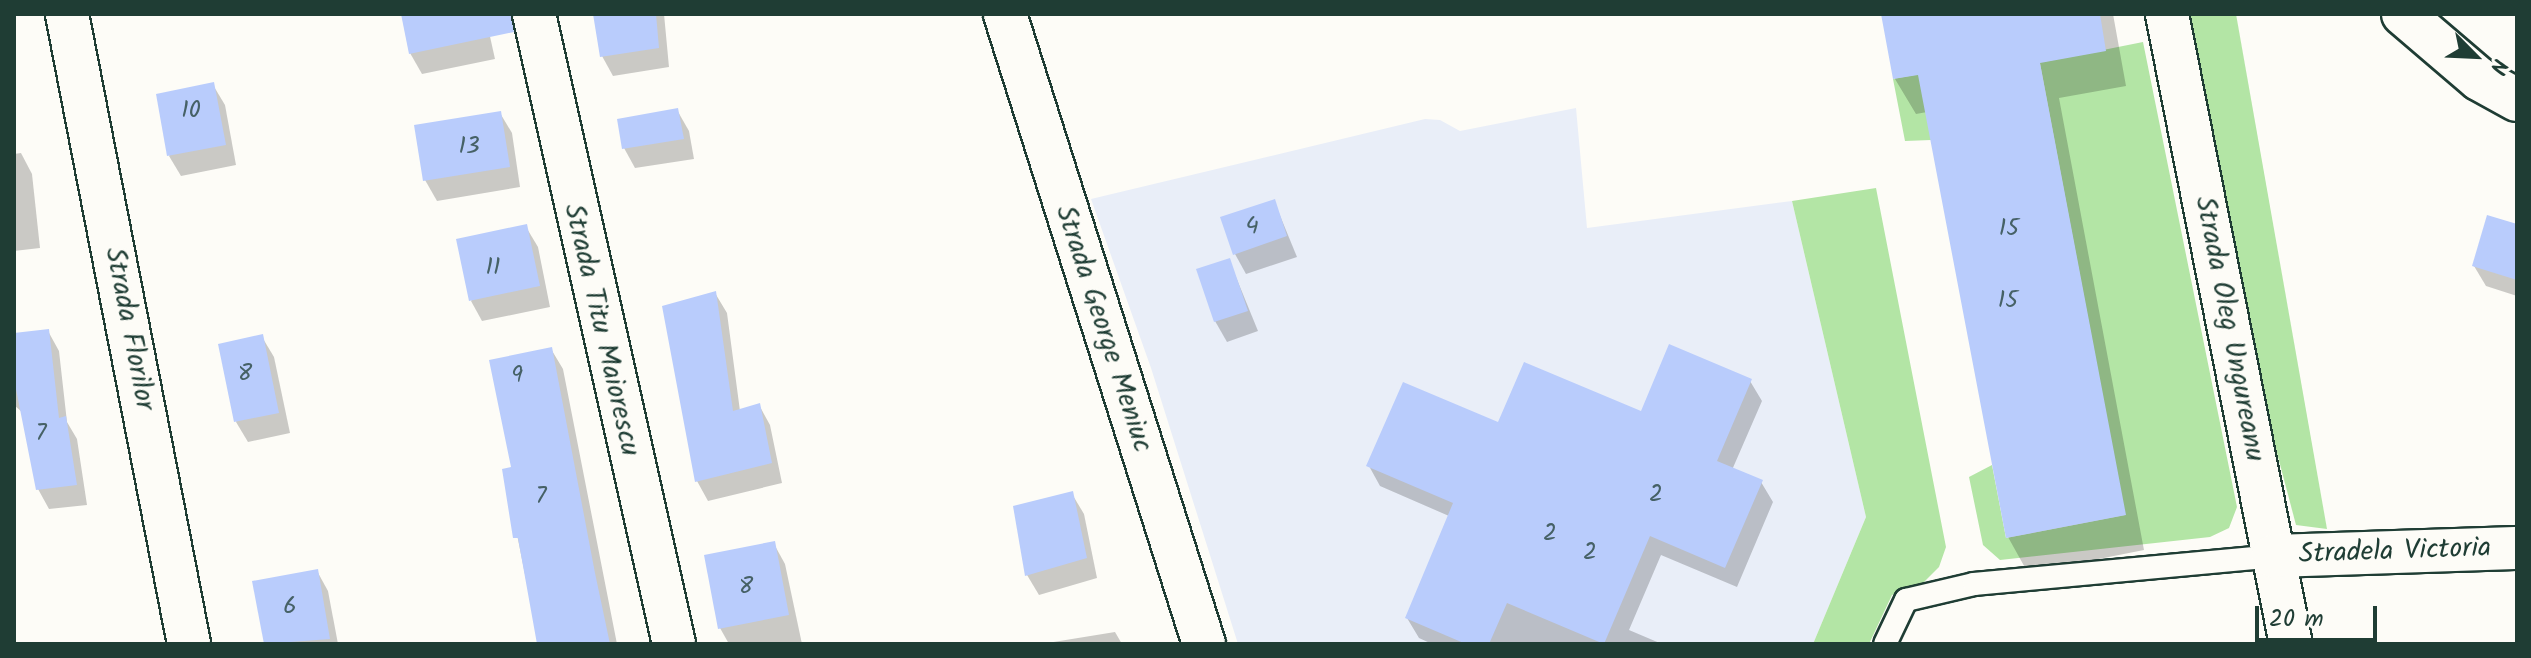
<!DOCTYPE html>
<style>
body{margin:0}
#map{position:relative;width:2531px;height:658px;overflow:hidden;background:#fdfcf7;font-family:Kalam,sans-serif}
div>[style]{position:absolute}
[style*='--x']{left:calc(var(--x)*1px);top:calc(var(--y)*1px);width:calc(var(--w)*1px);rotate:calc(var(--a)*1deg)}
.built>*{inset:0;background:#e9eef8}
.green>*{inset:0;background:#b3e5a5}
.shadow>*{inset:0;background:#0003}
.building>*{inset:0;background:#b9ccfc}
.roads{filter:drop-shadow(2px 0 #1f3d34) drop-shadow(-2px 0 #1f3d34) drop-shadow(0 2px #1f3d34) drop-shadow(0 -2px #1f3d34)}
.lane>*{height:22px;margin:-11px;padding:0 11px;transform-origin:11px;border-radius:11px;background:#fdfcf7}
.street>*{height:42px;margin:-21px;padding:0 21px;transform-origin:21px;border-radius:21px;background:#fdfcf7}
span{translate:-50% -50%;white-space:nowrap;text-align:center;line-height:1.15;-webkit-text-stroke:6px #fdfcf7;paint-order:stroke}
.number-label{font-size:24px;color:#466166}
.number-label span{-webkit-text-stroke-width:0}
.street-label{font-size:28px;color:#1f3d34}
.frame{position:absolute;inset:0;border:16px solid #1f3d34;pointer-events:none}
.north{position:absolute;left:2435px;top:16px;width:80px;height:80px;-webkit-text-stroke:6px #fdfcf7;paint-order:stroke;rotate:114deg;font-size:22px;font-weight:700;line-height:32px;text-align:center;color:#1f3d34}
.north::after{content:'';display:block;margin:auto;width:28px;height:36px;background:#1f3d34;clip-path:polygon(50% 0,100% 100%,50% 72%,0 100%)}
.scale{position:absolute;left:2255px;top:606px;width:122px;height:36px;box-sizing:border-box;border:4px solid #1f3d34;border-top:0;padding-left:10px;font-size:24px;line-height:28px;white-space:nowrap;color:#1f3d34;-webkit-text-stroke:6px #fdfcf7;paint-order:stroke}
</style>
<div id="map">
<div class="built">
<i style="clip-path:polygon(1576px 108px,1587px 228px,1792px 201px,1866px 517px,1813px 644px,1238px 644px,1151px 368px,1091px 199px,1425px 119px,1440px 120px,1460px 131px)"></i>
</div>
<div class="green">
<i style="clip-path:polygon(2188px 14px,2236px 14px,2327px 529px,2296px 525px,2262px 396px)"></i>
<i style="clip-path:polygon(2143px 42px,2237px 507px,2229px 528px,2210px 537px,2000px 560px,1983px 545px,1969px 477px,1992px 465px,2006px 538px,2125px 515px,2039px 58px,1931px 140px,1905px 141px,1893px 79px,2041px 52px,2043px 62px)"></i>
<i style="clip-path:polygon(1876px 188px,1946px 547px,1939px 567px,1923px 583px,1892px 595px,1869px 644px,1813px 644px,1866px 517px,1792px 201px)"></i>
</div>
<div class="shadow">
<i style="clip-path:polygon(403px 14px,485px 14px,495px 59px,422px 74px,410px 53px)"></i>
<i style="clip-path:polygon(595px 14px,664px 14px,669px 67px,613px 76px,602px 56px)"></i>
<i style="clip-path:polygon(1886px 14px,2113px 14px,2126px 86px,2059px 98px,2144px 550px,2028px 573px,2008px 537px,1927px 112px,1916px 114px,1895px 79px)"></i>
<i style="clip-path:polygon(213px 85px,225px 105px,236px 165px,181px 176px,169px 156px)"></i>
<i style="clip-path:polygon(677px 110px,689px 131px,694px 159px,635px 168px,624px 148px)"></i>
<i style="clip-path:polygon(500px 113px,512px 133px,520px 187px,437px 201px,425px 180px)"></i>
<i style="clip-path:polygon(21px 153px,32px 174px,40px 248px,14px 251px,14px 154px)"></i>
<i style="clip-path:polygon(1274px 201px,1297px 257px,1246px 274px,1235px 254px)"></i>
<i style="clip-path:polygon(2517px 226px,2517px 296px,2486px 286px,2474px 266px)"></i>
<i style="clip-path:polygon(526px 227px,538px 247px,550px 307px,482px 321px,471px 301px)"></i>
<i style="clip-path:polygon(1229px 260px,1258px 331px,1227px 342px,1215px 321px)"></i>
<i style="clip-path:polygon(715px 293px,727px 313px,740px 411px,759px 405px,770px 425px,782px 483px,708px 501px,697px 481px)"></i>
<i style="clip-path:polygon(48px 331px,59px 351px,67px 422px,77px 439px,87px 505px,49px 509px,38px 489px,23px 413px,14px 405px,14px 335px)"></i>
<i style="clip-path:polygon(262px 337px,274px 357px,290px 433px,248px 442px,236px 422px)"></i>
<i style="clip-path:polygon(551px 349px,563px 369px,617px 644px,539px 644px,504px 470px,513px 469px)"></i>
<i style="clip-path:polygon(1750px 381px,1762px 401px,1732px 470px,1761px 482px,1773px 502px,1737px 587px,1661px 555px,1629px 630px,1662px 644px,1432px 644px,1419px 638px,1407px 618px,1449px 516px,1380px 486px,1369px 466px,1499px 425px,1642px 413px)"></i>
<i style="clip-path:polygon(1072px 494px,1084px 514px,1097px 578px,1039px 595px,1027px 575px)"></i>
<i style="clip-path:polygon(774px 544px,785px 564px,802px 644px,729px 644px,720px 628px)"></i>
<i style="clip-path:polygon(317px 571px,328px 591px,338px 644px,266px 644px,255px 583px)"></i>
<i style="clip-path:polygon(1115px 632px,1122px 644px,1041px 644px)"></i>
</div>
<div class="building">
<i style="clip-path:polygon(401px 14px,511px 14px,514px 32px,409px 54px)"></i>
<i style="clip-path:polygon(593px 14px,656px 14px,659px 48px,600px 57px)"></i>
<i style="clip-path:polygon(1881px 14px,2100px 14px,2106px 51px,2040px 63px,2126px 515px,2006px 538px,1918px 75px,1893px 79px)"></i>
<i style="clip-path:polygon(214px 82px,226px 145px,167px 156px,156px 94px)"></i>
<i style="clip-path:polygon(678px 108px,684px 139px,622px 149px,617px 119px)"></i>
<i style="clip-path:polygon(501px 111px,510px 167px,423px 181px,414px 125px)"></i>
<i style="clip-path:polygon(1275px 199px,1287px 236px,1233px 255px,1220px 217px)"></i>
<i style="clip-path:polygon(2487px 215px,2517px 224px,2517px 280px,2472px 266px)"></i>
<i style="clip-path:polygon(527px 224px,540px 286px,469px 301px,456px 239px)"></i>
<i style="clip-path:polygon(1230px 258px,1248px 311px,1214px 322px,1196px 269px)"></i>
<i style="clip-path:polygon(716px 291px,733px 411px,760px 403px,772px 463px,695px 482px,662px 306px)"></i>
<i style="clip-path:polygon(49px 329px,59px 418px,66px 416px,77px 485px,36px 490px,14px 379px,14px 333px)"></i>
<i style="clip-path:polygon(263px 334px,279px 413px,234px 422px,218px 344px)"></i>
<i style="clip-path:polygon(1669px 344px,1752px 379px,1717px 461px,1763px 480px,1725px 568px,1650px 536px,1604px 644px,1507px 603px,1489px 644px,1466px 644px,1405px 618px,1453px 503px,1366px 466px,1403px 382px,1498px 422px,1524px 362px,1641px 411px)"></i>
<i style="clip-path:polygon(552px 347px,595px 573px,610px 644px,537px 644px,518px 538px,513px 538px,502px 469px,511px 467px,489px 360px)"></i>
<i style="clip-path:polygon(1073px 491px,1087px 558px,1025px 576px,1013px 506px)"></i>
<i style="clip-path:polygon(775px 541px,789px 615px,718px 629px,704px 555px)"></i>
<i style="clip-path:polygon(318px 569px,330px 639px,264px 644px,252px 581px)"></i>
</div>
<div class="roads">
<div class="lane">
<i style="--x:1885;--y:644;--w:49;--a:-64.5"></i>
<i style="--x:1906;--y:600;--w:70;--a:-13.2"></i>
<i style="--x:1974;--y:584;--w:300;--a:-5.3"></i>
</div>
<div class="street">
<i style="--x:67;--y:14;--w:642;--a:79.04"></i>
<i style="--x:534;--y:14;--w:645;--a:77.47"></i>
<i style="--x:1005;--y:14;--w:661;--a:72.47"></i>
<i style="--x:2167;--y:14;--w:642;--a:78.87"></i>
<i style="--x:2403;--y:14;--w:100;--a:40.5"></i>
<i style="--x:2479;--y:79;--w:43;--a:28.9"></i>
<i style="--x:2273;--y:556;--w:244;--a:-1.9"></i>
</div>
</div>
<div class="number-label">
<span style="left:191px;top:111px">10</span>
<span style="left:469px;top:147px">13</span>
<span style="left:1252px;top:227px">4</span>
<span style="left:2009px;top:229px">15</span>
<span style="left:493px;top:268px">11</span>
<span style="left:2008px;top:301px">15</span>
<span style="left:245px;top:374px">8</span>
<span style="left:517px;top:376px">9</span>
<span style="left:41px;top:434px">7</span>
<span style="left:1656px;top:495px">2</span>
<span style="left:541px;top:497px">7</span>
<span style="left:1550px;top:534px">2</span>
<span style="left:1590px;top:553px">2</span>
<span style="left:746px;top:587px">8</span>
<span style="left:290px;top:607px">6</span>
</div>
<div class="street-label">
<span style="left:129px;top:329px;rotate:79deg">Strada Florilor</span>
<span style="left:1103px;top:329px;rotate:72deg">Strada George Meniuc</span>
<span style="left:2229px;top:329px;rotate:79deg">Strada Oleg Ungureanu</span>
<span style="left:601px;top:330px;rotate:77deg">Strada Titu Maiorescu</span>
<span style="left:2395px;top:552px;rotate:-2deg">Stradela Victoria</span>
</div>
<div class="frame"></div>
<div class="north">N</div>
<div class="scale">20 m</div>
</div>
